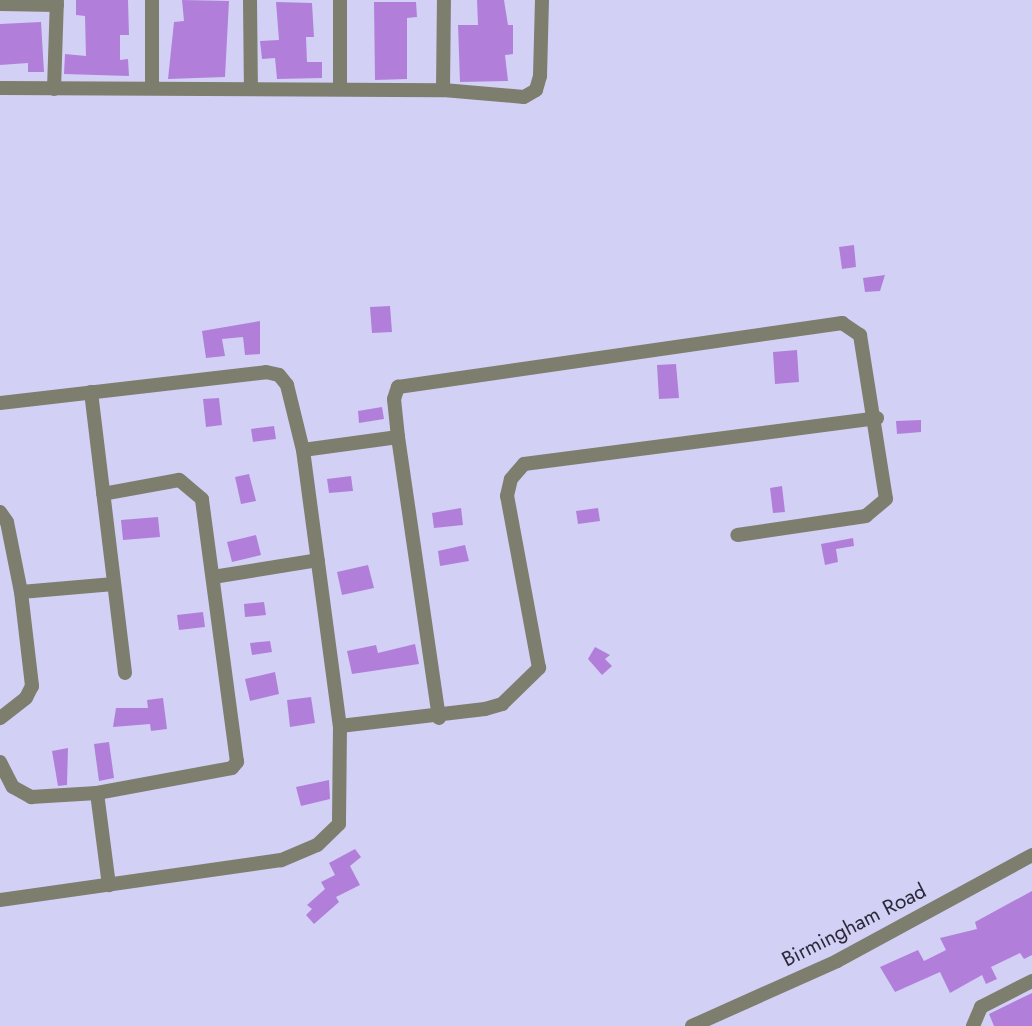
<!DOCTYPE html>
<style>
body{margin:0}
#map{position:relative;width:1032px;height:1026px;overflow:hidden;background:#d3d0f5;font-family:Jost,sans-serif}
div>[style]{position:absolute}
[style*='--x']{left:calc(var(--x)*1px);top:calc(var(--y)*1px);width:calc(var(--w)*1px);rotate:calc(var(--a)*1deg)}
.building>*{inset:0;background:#b17fda}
.minor>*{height:14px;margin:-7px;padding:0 7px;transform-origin:7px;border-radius:7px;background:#7d7e6e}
span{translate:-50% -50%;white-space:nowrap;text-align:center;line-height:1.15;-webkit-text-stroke:5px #d3d0f5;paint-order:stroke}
.street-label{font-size:21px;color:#2b2a38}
</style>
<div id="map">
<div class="building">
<i style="clip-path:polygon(76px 0,128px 0,129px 35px,120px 35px,120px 60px,128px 59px,129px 76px,64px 74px,65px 54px,86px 56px,85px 16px,76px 15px)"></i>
<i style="clip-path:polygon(182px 0,229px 1px,225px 77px,168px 79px,174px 22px,184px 21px)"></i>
<i style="clip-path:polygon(477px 0,504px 0,508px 25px,513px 25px,513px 54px,505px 55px,508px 81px,460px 82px,458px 25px,478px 25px)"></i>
<i style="clip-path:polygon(276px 2px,312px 3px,314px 37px,306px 37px,307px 62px,322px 62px,322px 78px,277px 79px,275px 58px,262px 59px,260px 41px,279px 40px)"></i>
<i style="clip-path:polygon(374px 2px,416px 2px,417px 17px,407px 18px,407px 79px,375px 80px)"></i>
<i style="clip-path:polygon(41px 22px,44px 72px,28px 72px,28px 63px,0 65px,0 24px)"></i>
<i style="clip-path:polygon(854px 245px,856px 267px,842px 269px,839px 247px)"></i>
<i style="clip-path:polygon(885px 275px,880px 291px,865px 292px,863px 278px)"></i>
<i style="clip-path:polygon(390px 306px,392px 332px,372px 333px,370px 307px)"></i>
<i style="clip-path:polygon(260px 321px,260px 354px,245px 355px,243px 337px,222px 339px,225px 356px,206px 358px,202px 331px)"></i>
<i style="clip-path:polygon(797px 350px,799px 382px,775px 384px,773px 352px)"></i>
<i style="clip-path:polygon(676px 364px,679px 398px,659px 399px,657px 365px)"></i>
<i style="clip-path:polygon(219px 398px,222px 425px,206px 427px,203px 399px)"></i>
<i style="clip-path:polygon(382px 407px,384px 419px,359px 423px,358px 411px)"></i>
<i style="clip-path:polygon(921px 420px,921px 432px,897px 434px,896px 421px)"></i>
<i style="clip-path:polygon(274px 426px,276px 439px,253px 442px,251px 429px)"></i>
<i style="clip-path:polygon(249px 474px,256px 501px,241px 504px,235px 477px)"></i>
<i style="clip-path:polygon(351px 476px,353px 491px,329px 493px,327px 479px)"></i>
<i style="clip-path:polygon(782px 486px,785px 512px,773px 513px,770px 488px)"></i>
<i style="clip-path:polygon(461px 508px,463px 525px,434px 528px,432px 513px)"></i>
<i style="clip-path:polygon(598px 508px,600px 521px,578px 524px,576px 511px)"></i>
<i style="clip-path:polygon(158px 517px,160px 537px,123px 540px,121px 520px)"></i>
<i style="clip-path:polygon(256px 535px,261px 555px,232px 562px,227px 542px)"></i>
<i style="clip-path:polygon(853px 538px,854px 546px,836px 549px,838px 562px,825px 565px,821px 544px)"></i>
<i style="clip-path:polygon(465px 545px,469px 561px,440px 566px,438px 551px)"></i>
<i style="clip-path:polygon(368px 565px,374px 588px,342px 595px,337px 572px)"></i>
<i style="clip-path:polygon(264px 602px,266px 615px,245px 617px,244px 604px)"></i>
<i style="clip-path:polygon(203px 612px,205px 627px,179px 630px,177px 615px)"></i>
<i style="clip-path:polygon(270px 641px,272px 652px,252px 655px,250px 643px)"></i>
<i style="clip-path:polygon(415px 644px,419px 664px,352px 674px,347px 651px,376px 645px,378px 653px)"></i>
<i style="clip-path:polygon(595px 647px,610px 655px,605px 659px,612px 666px,602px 675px,588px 659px)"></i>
<i style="clip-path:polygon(275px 672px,279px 694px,250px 701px,245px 679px)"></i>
<i style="clip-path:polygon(311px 697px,315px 723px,290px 727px,287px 700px)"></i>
<i style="clip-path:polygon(163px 698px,167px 729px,151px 731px,150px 724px,113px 727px,116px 708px,148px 708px,147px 700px)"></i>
<i style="clip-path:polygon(109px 742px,114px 778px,99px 781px,94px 744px)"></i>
<i style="clip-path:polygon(68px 748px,67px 785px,58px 786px,52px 751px)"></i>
<i style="clip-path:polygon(329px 780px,330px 799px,301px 806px,296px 787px)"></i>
<i style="clip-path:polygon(355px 849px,361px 857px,350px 866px,360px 885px,336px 897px,339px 902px,314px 924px,306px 915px,312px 909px,307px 905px,325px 889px,321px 882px,335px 875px,329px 863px)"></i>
<i style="clip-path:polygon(1032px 891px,1032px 955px,1024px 959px,1020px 953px,991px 967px,997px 979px,986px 984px,982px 975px,950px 993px,940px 972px,895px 992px,880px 967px,918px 950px,924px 961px,946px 950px,940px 938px,977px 929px,975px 922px)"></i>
<i style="clip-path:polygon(1032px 993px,1032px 1026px,994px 1026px,989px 1014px)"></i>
</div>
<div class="minor">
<i style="--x:152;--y:0;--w:87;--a:90"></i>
<i style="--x:250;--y:0;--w:89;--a:89.4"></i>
<i style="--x:340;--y:0;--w:89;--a:90"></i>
<i style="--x:0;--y:4;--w:57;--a:1"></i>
<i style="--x:0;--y:88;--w:443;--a:0.3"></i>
<i style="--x:443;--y:90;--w:81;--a:4.9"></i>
<i style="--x:524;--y:97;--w:14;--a:-30"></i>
<i style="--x:536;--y:90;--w:15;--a:-74"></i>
<i style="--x:540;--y:76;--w:76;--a:-88.5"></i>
<i style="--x:54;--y:89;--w:89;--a:-88.1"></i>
<i style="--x:443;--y:90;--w:90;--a:-89.4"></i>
<i style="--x:91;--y:392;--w:283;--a:83.1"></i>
<i style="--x:0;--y:403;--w:268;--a:-6.6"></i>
<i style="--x:266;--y:372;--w:13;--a:13"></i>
<i style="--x:279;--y:375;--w:13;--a:51"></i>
<i style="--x:287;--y:385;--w:67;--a:76.2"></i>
<i style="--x:303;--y:450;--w:278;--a:82.4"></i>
<i style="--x:340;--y:726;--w:98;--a:90.6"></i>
<i style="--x:339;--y:824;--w:30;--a:136"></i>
<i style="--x:317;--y:845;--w:39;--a:157"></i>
<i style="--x:281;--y:860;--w:284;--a:171.9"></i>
<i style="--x:303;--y:450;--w:96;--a:-7.8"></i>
<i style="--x:0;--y:512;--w:12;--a:55"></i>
<i style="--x:7;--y:522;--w:71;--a:78.7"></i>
<i style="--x:21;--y:592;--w:95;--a:83.3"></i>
<i style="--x:32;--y:686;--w:13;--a:117"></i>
<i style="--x:26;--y:698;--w:33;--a:142"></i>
<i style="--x:213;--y:577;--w:106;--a:-9.2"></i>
<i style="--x:21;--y:592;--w:93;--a:-4.9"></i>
<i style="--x:439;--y:718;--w:284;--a:-98.3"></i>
<i style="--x:398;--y:437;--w:38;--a:-96"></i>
<i style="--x:394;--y:399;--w:13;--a:-72"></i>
<i style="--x:398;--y:387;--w:449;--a:-8.2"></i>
<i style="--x:842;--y:323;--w:22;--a:34"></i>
<i style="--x:860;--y:335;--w:166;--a:81"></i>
<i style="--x:886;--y:499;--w:26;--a:140"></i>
<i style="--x:866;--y:516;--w:130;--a:171.6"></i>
<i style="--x:340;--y:726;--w:146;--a:-6.7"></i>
<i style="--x:485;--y:709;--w:18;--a:-16"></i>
<i style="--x:502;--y:704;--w:52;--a:-44.2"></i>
<i style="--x:539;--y:668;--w:175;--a:-100.5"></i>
<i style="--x:507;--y:496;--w:17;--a:-77"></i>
<i style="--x:511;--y:479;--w:20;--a:-49"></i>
<i style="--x:524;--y:464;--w:356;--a:-7.4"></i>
<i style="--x:0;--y:762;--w:28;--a:63"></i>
<i style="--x:13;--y:787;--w:21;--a:29"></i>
<i style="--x:31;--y:797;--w:66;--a:-3.5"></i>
<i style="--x:97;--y:793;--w:137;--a:-10.5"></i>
<i style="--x:232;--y:768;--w:8;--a:-50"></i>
<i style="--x:237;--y:762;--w:265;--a:-97.6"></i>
<i style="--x:202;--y:499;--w:30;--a:-140"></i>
<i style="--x:179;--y:480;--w:77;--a:169.6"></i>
<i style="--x:97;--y:793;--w:93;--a:82.6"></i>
<i style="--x:692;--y:1026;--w:159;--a:-24.1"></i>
<i style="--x:837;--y:961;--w:222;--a:-28.5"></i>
<i style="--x:973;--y:1026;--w:21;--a:-67"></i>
<i style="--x:981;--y:1007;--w:57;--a:-27"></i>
</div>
<div class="street-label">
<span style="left:854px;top:925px;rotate:-27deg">Birmingham Road</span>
</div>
</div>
